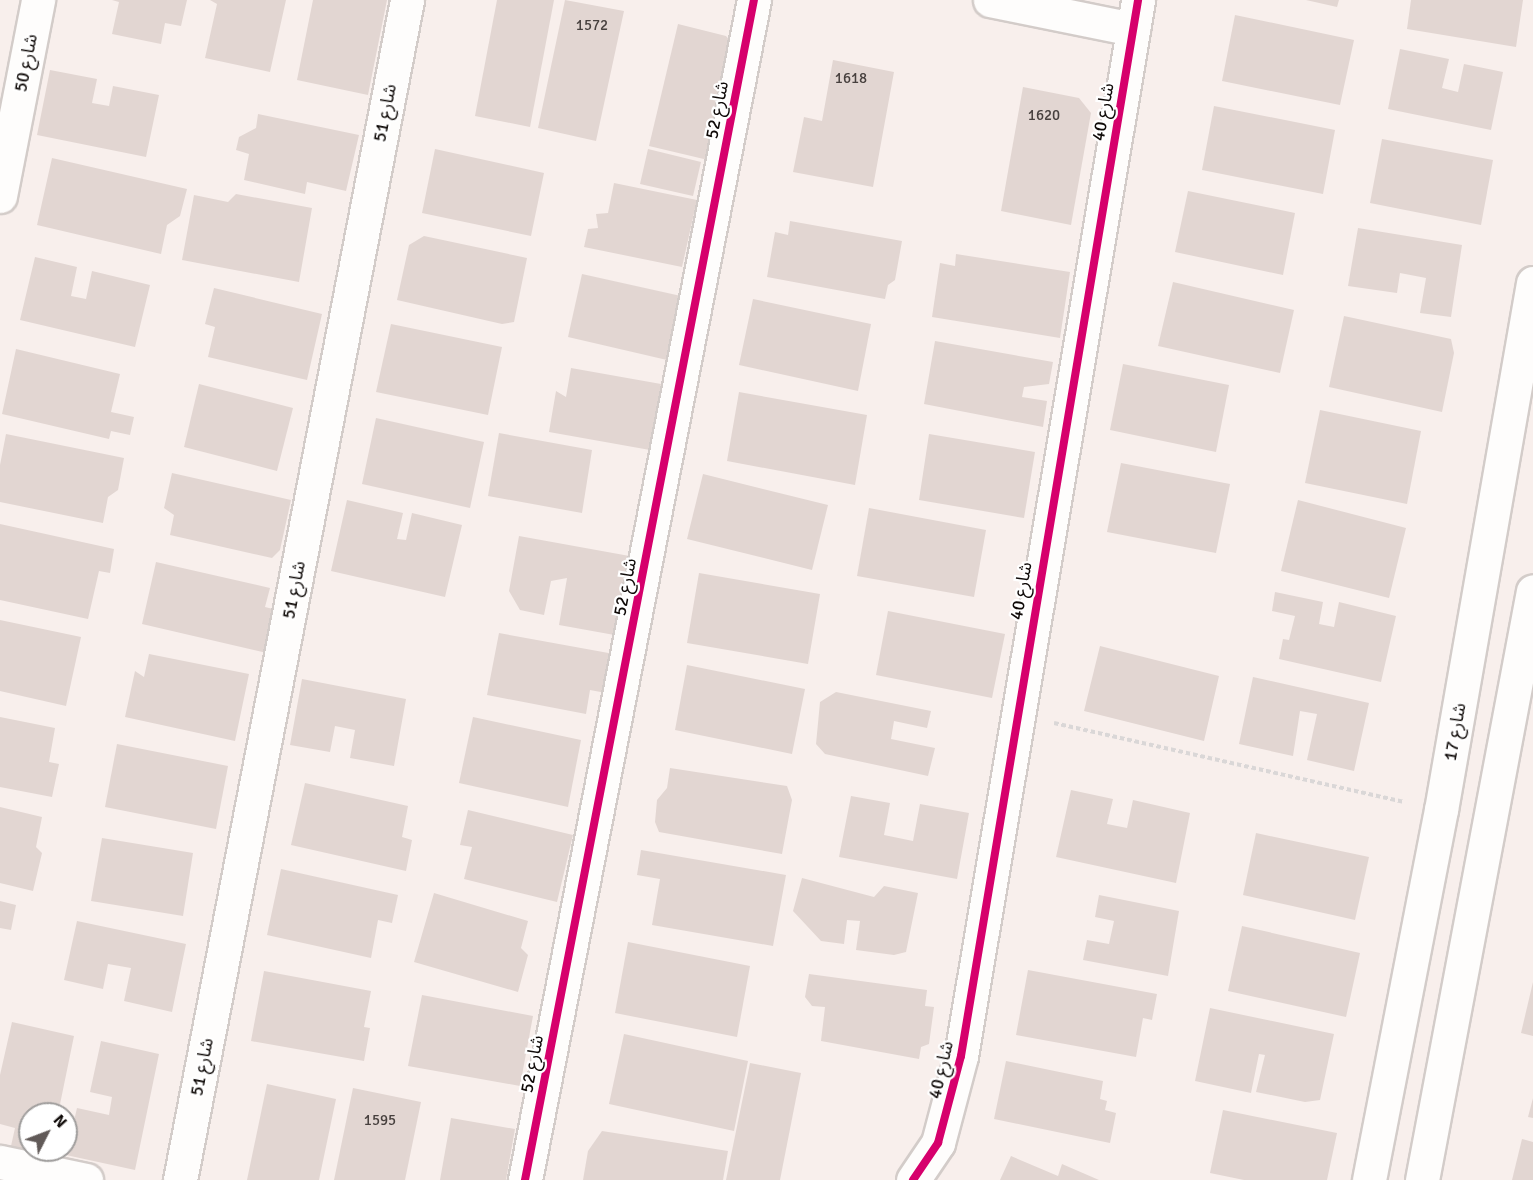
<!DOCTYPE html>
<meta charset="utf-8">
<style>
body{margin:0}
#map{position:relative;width:1533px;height:1180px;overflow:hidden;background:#f8efec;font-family:Signika,"Noto Sans Arabic",sans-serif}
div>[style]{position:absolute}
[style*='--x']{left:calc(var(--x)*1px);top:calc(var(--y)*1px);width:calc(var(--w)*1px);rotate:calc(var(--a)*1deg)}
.building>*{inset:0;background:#e2d6d2}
.path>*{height:4px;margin-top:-2px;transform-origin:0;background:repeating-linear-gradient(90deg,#dad7d7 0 4.5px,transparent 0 7.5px)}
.roads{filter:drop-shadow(2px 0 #d3ccc9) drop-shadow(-2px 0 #d3ccc9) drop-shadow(0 2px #d3ccc9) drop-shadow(0 -2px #d3ccc9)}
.minor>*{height:33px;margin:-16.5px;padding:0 16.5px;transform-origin:16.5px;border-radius:16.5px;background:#fefdfc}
.cycleway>*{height:8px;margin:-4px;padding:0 4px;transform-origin:4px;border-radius:4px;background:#d6006c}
span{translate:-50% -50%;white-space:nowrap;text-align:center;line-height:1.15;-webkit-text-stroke:4.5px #fff;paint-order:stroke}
.number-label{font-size:15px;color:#47403e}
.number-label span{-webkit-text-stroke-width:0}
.street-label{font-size:18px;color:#0f0a08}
.north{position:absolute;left:18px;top:1102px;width:60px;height:60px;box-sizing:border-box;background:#fff;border:2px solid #9f9d9c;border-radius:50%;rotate:48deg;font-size:16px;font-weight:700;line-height:24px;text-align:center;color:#0f0a08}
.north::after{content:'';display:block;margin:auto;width:21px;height:27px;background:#615a58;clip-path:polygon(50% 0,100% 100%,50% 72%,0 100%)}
</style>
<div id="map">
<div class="building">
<i style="clip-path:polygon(112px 0,187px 0,181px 26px,165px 23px,161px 44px,112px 34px,119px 2px)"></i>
<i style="clip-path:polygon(210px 0,286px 0,270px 72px,205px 58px,217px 4px)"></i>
<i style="clip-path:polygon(313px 0,387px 0,368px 95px,297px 80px)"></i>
<i style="clip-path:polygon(497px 0,554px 0,530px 127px,475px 116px)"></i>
<i style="clip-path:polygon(565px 0,624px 11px,596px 141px,538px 128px)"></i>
<i style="clip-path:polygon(1306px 0,1339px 0,1337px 7px)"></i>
<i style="clip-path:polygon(1411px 0,1523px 0,1516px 47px,1407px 29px)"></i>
<i style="clip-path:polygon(1235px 15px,1354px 40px,1340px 105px,1222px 81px)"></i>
<i style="clip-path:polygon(678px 24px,726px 36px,735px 47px,708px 160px,649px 146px)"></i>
<i style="clip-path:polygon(1400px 49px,1449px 59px,1442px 88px,1458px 92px,1464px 64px,1503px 72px,1491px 130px,1388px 109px)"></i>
<i style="clip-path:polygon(833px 60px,894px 72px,873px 187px,793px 172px,804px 117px,822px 121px)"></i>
<i style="clip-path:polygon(50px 70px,97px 79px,92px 103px,109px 106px,113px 86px,159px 95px,146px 157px,37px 135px)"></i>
<i style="clip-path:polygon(1023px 87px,1079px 98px,1091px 113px,1071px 225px,1001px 211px)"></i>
<i style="clip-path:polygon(1214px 106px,1335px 130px,1323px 194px,1202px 170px)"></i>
<i style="clip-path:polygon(258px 114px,359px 135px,346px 191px,307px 182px,305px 194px,244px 180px,249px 154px,236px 150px,239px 137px,256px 128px)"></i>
<i style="clip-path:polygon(1382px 139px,1493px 160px,1481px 225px,1370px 203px)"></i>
<i style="clip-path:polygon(435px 149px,544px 173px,531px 236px,422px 213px)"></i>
<i style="clip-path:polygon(648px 149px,701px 162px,693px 196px,640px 184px)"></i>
<i style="clip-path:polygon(52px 158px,187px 189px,180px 216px,167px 225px,161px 254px,37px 225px)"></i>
<i style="clip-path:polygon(614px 183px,697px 200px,682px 267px,584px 247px,588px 229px,598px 228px,596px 214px,608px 213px)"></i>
<i style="clip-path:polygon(1188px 191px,1295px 213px,1283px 275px,1175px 252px)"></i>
<i style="clip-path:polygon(236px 194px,312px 208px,299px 282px,182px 260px,194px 195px,228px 202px)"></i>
<i style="clip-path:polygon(790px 221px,902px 241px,895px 280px,888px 285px,885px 299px,767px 277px,775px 232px,788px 235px)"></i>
<i style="clip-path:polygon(1358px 228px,1462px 245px,1451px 317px,1420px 313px,1426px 278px,1400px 273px,1397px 293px,1348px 286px)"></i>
<i style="clip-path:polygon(424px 236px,527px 258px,514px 322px,502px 324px,397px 300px,409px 245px)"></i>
<i style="clip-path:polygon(956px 254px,1070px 272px,1060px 338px,932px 317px,940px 263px,955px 266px)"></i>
<i style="clip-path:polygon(35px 257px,77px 267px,71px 296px,86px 299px,92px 271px,150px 285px,135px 347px,20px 320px)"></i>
<i style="clip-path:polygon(582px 274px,681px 296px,667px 360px,568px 337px)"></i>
<i style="clip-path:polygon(1173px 282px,1294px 310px,1280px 373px,1158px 346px)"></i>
<i style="clip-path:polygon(214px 288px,322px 314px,307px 380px,208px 357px,215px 327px,205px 324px)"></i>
<i style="clip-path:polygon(753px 299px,871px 324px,858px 391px,739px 365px)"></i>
<i style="clip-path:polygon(1344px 316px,1451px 339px,1454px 353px,1442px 412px,1329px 387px)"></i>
<i style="clip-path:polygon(391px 324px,502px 347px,488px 415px,376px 392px)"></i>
<i style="clip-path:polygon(935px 341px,1053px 362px,1049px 384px,1024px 387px,1022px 397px,1047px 401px,1043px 427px,924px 404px)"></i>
<i style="clip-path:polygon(16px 349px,120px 374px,111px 412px,134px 417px,130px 435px,111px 431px,109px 439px,2px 414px)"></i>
<i style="clip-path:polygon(1123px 364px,1229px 385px,1216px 452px,1110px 430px)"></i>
<i style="clip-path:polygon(571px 368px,661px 384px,650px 450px,549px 432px,556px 391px,566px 397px)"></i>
<i style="clip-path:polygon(199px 384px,293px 408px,277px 471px,184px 447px)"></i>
<i style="clip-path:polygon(739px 392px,867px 415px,855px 485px,727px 461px)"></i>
<i style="clip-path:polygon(1320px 410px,1421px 431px,1407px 504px,1305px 483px)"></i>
<i style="clip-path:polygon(376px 418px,484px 442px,470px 508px,362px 484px)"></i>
<i style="clip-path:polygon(499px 433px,592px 450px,582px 513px,488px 496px)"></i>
<i style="clip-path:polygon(6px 434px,124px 458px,118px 490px,108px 497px,103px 523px,0 502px,0 465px)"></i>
<i style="clip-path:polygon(929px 434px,1035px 452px,1024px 518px,919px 500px)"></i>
<i style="clip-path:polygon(1121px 463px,1230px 484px,1216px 553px,1107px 532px)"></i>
<i style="clip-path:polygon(172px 473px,291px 500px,280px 550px,272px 558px,170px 535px,174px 515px,164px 508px)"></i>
<i style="clip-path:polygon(703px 474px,828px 505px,812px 570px,687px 539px)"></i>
<i style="clip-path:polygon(347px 500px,403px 513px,397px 539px,406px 540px,412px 513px,462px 525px,445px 597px,331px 571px)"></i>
<i style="clip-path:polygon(1298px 500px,1406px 528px,1389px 598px,1281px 571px)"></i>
<i style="clip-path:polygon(869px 508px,986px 530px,974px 597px,857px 576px)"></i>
<i style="clip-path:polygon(0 524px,114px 549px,110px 573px,99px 571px,88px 619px,0 600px)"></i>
<i style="clip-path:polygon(519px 536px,635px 557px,620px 636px,559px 625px,567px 578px,551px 581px,544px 615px,520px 610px,509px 591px)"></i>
<i style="clip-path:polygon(156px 562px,270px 588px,265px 607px,281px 611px,271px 654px,142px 624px)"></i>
<i style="clip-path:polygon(699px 573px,820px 594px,808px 664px,687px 643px)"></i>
<i style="clip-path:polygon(1275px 592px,1323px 602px,1319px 624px,1334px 627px,1339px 602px,1396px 616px,1381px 682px,1279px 659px,1283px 639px,1289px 640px,1295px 616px,1272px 611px)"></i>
<i style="clip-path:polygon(888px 611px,1005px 634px,992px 698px,876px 675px)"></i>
<i style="clip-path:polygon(0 620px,81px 637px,66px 706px,0 691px)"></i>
<i style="clip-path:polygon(499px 633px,614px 654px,606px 693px,590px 690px,586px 714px,487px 695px)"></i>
<i style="clip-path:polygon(1100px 646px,1219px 676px,1204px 741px,1084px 711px)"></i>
<i style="clip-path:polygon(149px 654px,249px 674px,235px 741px,125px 717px,135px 671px,144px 677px)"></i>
<i style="clip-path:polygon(687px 665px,805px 689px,792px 754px,675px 730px)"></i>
<i style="clip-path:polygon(1253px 677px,1369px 703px,1354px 771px,1307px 760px,1317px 714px,1300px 711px,1293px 756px,1239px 744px)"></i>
<i style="clip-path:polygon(302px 679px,406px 699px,394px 766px,350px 758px,355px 730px,335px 726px,330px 752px,290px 745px)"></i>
<i style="clip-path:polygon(836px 692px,931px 711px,927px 728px,894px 721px,891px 739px,935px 748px,928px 776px,825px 754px,816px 744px,820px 702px)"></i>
<i style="clip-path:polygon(0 717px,55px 728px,49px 762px,59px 764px,52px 797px,0 787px)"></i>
<i style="clip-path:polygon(473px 717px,581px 740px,568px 807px,459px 783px)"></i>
<i style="clip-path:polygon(117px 744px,228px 766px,216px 829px,105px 807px)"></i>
<i style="clip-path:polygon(670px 768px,787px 786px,792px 800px,782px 854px,659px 832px,655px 822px,657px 800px,667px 788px)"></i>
<i style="clip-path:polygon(305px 783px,408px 806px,402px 837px,412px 840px,406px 871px,291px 845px)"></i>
<i style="clip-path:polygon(1071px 790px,1113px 799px,1107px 824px,1127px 828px,1133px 800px,1190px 813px,1176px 883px,1056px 857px)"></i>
<i style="clip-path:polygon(851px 796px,890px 803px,884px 835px,913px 841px,920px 804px,969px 813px,957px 879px,839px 857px)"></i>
<i style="clip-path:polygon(0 807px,42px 817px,36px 847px,42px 853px,33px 891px,0 883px)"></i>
<i style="clip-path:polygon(468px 810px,573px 835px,557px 902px,464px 879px,472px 847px,460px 845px)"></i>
<i style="clip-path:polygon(1256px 833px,1369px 857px,1355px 920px,1243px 895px)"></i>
<i style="clip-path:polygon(102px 838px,193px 853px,183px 916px,91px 901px)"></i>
<i style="clip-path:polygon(641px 850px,786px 875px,773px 946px,652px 925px,660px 879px,637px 875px)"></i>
<i style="clip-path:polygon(281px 869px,398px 895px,392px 923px,378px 920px,371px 958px,267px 935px)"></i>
<i style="clip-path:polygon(802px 878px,874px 897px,884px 886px,918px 893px,906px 952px,894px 955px,856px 950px,860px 921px,847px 920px,844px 944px,821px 941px,793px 911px)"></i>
<i style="clip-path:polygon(434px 893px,528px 921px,521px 948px,528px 955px,518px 992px,414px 962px)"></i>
<i style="clip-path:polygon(1099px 895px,1179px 911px,1168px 976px,1083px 960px,1087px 940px,1109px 944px,1114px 921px,1095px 917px)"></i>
<i style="clip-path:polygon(0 901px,16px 905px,11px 930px,0 928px)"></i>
<i style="clip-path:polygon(77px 921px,186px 944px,172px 1012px,124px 1001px,131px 968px,108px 964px,103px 989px,64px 980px)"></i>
<i style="clip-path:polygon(1242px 926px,1360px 953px,1346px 1017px,1228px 991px)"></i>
<i style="clip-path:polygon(628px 942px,750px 966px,737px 1037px,615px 1013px)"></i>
<i style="clip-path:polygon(1028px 970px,1157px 994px,1152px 1020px,1143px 1018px,1136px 1057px,1016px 1035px)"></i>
<i style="clip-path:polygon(264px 971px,371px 991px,364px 1027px,370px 1028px,364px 1061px,251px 1041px)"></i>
<i style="clip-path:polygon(809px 974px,927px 990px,925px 1006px,934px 1007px,929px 1044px,921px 1047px,919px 1059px,821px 1041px,825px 1007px,812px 1006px,805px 997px)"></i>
<i style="clip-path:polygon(1533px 982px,1533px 1036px,1521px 1033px)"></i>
<i style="clip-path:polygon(422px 995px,533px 1016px,520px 1086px,408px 1066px)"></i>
<i style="clip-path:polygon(1210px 1008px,1334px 1034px,1320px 1100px,1305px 1102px,1256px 1092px,1265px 1055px,1259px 1054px,1251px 1093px,1195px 1081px)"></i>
<i style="clip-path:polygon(12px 1022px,74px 1036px,58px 1114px,30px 1114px,26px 1149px,11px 1146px,15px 1128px,0 1124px,0 1075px)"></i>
<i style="clip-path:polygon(624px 1034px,748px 1061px,734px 1131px,609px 1104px)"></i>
<i style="clip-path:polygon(101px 1041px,159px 1054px,135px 1170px,66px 1155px,77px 1108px,109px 1115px,112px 1097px,90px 1092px)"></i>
<i style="clip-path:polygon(1006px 1061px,1103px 1081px,1100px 1099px,1107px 1101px,1105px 1110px,1116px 1113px,1110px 1143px,994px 1119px)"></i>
<i style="clip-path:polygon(750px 1063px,801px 1073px,780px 1180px,726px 1180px)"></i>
<i style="clip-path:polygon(267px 1084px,336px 1099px,319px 1180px,247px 1180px)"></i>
<i style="clip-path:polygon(353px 1088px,421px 1102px,405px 1180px,334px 1180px)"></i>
<i style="clip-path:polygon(1533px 1098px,1533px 1118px,1528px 1117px)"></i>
<i style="clip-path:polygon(1223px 1110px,1337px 1133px,1327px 1180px,1244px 1180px,1210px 1173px)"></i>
<i style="clip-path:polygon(451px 1118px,515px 1129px,506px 1180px,440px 1180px)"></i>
<i style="clip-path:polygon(602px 1131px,728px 1151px,723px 1180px,583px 1180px,588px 1151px)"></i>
<i style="clip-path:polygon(1522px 1139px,1533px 1142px,1533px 1180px,1512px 1180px)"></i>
<i style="clip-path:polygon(1011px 1156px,1058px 1176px,1062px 1164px,1099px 1180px,1000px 1180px)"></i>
</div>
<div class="path">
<i style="--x:1054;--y:723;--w:359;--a:12.7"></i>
</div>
<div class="roads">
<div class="minor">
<i style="--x:990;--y:0;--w:146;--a:11.5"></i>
<i style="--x:0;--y:196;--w:200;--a:-79"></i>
<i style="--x:0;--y:1162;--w:88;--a:11.8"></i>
<i style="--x:180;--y:1180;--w:1202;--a:-79.11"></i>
<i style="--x:525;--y:1180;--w:1202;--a:-79.02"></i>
<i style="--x:913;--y:1180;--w:45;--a:-56"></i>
<i style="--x:938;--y:1143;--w:90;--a:-75.2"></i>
<i style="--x:961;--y:1056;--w:1071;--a:-80.48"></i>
<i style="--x:1369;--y:1180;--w:377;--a:-79"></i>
<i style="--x:1441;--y:810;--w:535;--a:-80.1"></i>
<i style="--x:1422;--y:1180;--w:599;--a:-79.33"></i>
</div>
</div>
<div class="cycleway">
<i style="--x:525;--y:1180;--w:1202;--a:-79.02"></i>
<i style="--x:913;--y:1180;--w:45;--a:-56"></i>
<i style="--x:938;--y:1143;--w:90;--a:-75.2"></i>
<i style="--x:961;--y:1056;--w:1071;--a:-80.48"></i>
</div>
<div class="number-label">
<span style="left:592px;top:26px">1572</span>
<span style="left:851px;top:79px">1618</span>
<span style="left:1044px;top:116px">1620</span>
<span style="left:380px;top:1121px">1595</span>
</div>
<div class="street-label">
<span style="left:26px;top:63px;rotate:-79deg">شارع 50</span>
<span style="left:717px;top:110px;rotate:-79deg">شارع 52</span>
<span style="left:1103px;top:112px;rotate:-80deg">شارع 40</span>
<span style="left:385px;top:113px;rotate:-79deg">شارع 51</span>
<span style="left:625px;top:587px;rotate:-79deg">شارع 52</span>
<span style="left:294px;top:590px;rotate:-79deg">شارع 51</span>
<span style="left:1021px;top:591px;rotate:-80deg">شارع 40</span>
<span style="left:1455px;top:732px;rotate:-80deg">شارع 17</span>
<span style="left:532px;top:1064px;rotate:-79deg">شارع 52</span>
<span style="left:202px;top:1067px;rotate:-79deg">شارع 51</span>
<span style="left:941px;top:1070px;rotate:-77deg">شارع 40</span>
</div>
<div class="north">N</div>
</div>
